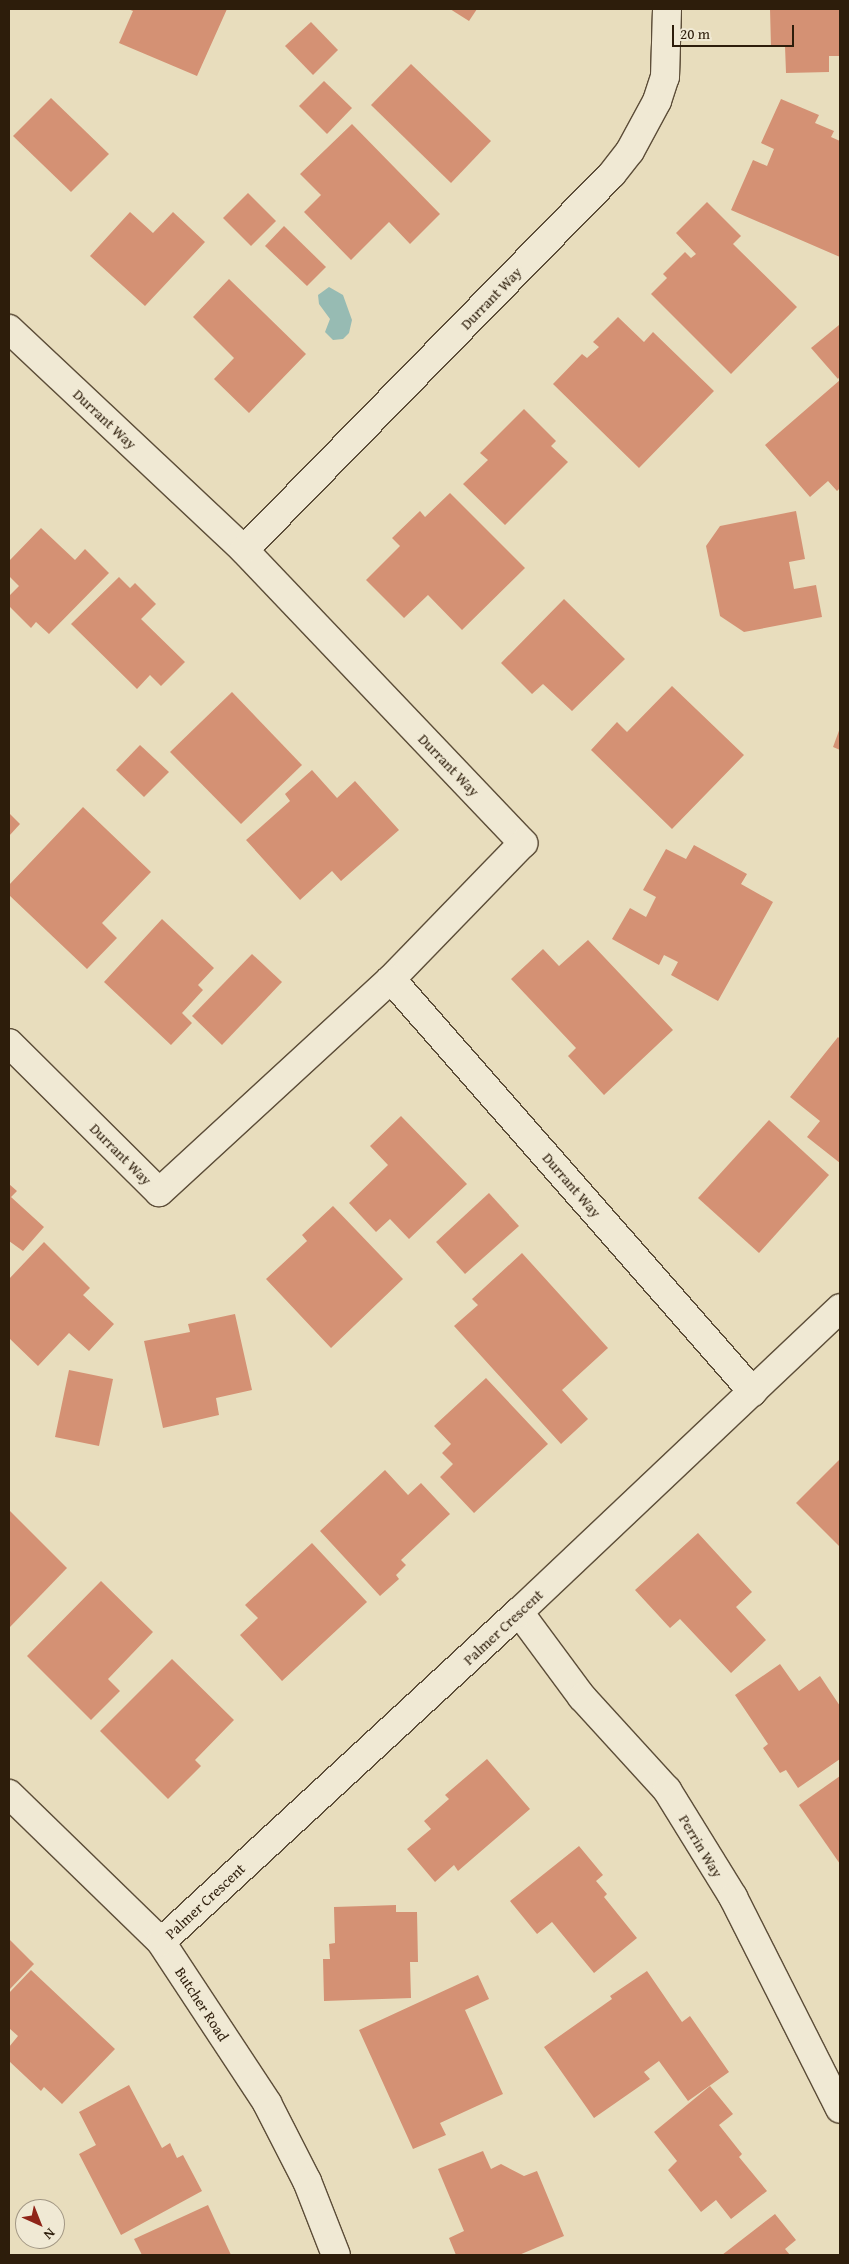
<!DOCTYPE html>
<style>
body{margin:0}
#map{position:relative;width:849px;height:2264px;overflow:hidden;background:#e8ddbd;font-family:"Gentium Book Plus",serif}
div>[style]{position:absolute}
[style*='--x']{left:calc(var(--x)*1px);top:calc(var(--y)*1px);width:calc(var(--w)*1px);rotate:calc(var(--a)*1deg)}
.water>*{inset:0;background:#97bbb3}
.building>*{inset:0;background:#d49174}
.roads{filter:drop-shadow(1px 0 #5c4d38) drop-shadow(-1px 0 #5c4d38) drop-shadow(0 1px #5c4d38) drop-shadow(0 -1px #5c4d38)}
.minor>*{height:28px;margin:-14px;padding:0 14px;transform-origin:14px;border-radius:14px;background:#f0e9d4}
span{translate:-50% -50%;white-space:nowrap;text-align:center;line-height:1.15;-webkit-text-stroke:4.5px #f0e9d4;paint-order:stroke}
.street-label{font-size:15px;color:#2d1d0b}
.frame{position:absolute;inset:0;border:10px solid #2d1d0b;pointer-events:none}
.north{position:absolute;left:15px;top:2199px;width:50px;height:50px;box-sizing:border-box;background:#f0e9d4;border:1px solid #a29784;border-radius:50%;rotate:136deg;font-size:14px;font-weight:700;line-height:20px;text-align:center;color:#2d1d0b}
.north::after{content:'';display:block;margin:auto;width:18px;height:22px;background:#8f2418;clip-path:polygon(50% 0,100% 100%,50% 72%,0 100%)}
.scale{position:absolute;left:672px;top:25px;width:122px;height:22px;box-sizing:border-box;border:2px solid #2d1d0b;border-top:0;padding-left:6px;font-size:15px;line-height:18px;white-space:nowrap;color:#2d1d0b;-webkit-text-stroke:4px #f0e9d4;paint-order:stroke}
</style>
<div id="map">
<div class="water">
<i style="clip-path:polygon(329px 287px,343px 295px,352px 320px,349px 333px,343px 339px,333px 340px,325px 332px,330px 319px,319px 304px,318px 295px)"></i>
</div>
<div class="building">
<i style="clip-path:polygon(128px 9px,227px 9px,197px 76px,119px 43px,133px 11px)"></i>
<i style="clip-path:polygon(450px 9px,477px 9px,469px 21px)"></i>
<i style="clip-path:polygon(770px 9px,840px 9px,840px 56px,829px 56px,829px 72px,786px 73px,785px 46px,771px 47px)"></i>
<i style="clip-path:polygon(311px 22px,338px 50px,313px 75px,285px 46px)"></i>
<i style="clip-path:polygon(411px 64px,491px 141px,451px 183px,371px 105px)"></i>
<i style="clip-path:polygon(324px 81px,352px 108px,327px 134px,299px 106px)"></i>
<i style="clip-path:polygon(51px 98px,109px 154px,71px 192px,13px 136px)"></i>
<i style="clip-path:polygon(781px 99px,819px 115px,815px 123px,834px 131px,831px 137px,840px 141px,840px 257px,731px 210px,753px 160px,767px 166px,774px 149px,761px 143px)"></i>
<i style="clip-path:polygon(352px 124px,440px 214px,410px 244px,389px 222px,351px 260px,304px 212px,321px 195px,300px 174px)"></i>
<i style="clip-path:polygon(248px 193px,276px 221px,251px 246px,223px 218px)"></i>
<i style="clip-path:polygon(707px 202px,741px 236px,733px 244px,797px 307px,731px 374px,651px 294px,667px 278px,663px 274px,685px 252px,691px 258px,696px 254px,676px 233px)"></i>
<i style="clip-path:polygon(130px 212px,153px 233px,173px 212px,205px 242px,145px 306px,90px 256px)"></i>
<i style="clip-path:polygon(284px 226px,326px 267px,307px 286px,265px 246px)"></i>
<i style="clip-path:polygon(229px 279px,306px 354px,249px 413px,214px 379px,234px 358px,193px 317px)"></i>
<i style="clip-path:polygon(618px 317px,644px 342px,653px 332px,714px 391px,639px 468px,553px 384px,582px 354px,587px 358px,599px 347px,593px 342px)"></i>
<i style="clip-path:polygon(839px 325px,840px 376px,838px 379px,811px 348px)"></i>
<i style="clip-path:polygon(840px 380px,840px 488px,837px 491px,828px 481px,810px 497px,765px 445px)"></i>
<i style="clip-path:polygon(524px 409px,556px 441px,551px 446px,568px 462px,505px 525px,463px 484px,488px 460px,480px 453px)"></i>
<i style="clip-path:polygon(450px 493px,525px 568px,462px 630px,428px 595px,404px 618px,366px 580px,400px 546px,392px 538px,420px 511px,425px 517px)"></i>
<i style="clip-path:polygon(796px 511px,805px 559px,789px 562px,794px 589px,816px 585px,822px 617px,744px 632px,720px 616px,706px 546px,720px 526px)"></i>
<i style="clip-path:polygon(41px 528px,75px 560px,85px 549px,109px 573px,49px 634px,36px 622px,31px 628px,9px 606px,9px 596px,19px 586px,9px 576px,9px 561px)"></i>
<i style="clip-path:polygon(119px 577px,130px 588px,135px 583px,156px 604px,141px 619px,185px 662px,161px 686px,150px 675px,137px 689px,71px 624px)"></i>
<i style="clip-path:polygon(564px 599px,625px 659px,572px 711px,543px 684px,532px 694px,501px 663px)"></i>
<i style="clip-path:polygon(672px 686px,744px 755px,672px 829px,591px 750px,617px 722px,627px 732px)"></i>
<i style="clip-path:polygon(232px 692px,302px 765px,241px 824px,170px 752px)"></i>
<i style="clip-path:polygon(840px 728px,840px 750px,833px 747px)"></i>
<i style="clip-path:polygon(140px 745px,169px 772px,144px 797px,116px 770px)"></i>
<i style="clip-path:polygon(312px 770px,337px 798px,355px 781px,399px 830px,341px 881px,332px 871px,300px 900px,246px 840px,290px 801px,285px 794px)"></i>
<i style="clip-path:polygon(83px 807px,151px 872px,102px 923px,117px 938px,87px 969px,9px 895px,9px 885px)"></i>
<i style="clip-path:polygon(9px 813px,20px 824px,9px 836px)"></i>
<i style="clip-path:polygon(694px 845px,747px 874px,741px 884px,773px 902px,718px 1001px,671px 975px,678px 962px,664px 955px,659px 965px,612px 939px,630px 908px,646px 917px,656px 897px,643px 890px,666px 849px,686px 859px)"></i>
<i style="clip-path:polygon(162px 919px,214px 968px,198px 985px,203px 990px,182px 1013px,192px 1023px,171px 1045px,104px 982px)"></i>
<i style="clip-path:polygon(588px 940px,673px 1030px,604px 1095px,568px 1056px,576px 1048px,511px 979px,543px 949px,559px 966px)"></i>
<i style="clip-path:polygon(252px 954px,282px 982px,222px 1045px,192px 1016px)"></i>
<i style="clip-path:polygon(838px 1037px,840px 1039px,840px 1163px,807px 1137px,820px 1121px,790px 1097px)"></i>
<i style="clip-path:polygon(401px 1116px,467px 1184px,409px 1239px,390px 1219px,376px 1232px,349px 1203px,388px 1165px,370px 1146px)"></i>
<i style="clip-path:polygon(769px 1120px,829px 1175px,759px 1253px,698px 1198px)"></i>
<i style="clip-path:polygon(9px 1184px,17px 1191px,11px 1197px,44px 1227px,23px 1251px,9px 1241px)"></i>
<i style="clip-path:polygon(489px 1193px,519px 1226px,465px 1274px,436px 1242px)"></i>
<i style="clip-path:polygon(333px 1206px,403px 1279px,331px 1348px,266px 1279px,307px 1241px,302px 1235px)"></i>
<i style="clip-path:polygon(44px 1242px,90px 1288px,83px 1295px,114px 1324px,89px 1351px,69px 1333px,38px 1366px,9px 1338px,9px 1279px)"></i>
<i style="clip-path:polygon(522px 1253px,608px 1348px,562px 1390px,588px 1419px,561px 1444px,454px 1326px,478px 1305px,472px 1299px)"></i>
<i style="clip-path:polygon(235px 1314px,252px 1390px,216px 1398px,219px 1415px,163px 1428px,144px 1341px,190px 1332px,188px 1324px)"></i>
<i style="clip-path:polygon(69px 1370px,113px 1379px,99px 1446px,55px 1437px)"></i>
<i style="clip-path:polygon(486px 1378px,548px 1444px,474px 1513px,440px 1477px,453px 1464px,442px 1453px,451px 1444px,434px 1426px)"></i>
<i style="clip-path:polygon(840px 1459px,840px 1547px,796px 1503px)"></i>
<i style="clip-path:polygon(385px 1470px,408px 1495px,421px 1483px,450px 1514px,401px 1560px,406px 1565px,396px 1575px,399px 1579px,380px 1596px,320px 1531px)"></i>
<i style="clip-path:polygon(9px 1510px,67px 1568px,9px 1628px)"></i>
<i style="clip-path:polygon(698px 1533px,752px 1592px,736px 1607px,766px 1640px,731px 1673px,680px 1619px,670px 1628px,635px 1590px)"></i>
<i style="clip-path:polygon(312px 1543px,367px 1602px,282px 1681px,240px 1635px,258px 1618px,245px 1605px)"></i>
<i style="clip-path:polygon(101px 1581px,153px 1632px,108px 1679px,120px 1691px,91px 1720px,27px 1656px)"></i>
<i style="clip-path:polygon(172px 1659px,234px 1720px,195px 1760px,201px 1766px,168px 1799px,100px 1731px)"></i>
<i style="clip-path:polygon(780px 1664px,799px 1691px,820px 1676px,840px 1706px,840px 1759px,798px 1788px,786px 1770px,780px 1773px,763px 1748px,768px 1744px,735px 1695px)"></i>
<i style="clip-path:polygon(487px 1759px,530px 1809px,458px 1871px,454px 1865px,435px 1882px,407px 1849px,431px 1829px,424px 1821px,449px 1799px,445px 1795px)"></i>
<i style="clip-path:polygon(840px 1776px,840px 1864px,799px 1805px)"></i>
<i style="clip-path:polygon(579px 1846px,603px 1875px,596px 1881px,607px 1894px,604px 1897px,637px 1938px,594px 1973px,552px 1922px,537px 1934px,510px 1901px)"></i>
<i style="clip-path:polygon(396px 1905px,396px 1912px,417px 1912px,418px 1962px,410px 1962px,411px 1998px,324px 2001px,323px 1959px,330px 1959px,329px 1944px,335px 1943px,334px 1907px)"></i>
<i style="clip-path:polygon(9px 1939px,34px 1964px,9px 1990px)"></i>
<i style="clip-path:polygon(31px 1970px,115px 2049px,62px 2104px,44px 2087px,41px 2091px,9px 2061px,9px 2047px,18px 2036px,9px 2028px,9px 1993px)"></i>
<i style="clip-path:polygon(647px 1971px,682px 2022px,690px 2016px,729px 2072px,688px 2101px,659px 2061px,644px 2072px,650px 2079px,594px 2118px,544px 2047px,612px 1999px,610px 1996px)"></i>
<i style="clip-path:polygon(478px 1975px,489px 1999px,465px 2010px,503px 2094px,440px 2123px,446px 2135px,413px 2149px,359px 2030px)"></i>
<i style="clip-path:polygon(129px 2085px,162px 2148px,170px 2143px,177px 2158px,183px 2155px,202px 2191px,121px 2235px,79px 2154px,96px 2145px,79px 2112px)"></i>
<i style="clip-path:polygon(710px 2086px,733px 2114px,719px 2125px,742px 2154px,739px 2157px,767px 2191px,731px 2219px,716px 2200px,701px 2212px,668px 2170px,677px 2161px,654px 2132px)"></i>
<i style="clip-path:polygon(483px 2151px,491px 2169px,501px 2164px,524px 2176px,537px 2171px,564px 2236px,519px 2255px,456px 2255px,449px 2238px,464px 2231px,438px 2169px)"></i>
<i style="clip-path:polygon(208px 2205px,231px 2255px,142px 2255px,134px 2239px)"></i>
<i style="clip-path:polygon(775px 2214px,796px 2240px,785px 2249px,790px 2255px,722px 2255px)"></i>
</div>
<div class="roads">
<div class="minor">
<i style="--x:9;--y:329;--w:323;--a:43.2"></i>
<i style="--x:244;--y:550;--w:405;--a:46.4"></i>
<i style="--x:523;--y:843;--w:190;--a:134.1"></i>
<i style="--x:391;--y:979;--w:315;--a:137.4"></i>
<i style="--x:159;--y:1192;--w:211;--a:-135.2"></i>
<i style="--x:244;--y:550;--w:526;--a:-45.62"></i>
<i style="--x:612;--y:174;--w:29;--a:-52"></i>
<i style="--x:630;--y:151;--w:57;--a:-61.6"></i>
<i style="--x:657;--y:101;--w:25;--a:-72"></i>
<i style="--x:665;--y:77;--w:68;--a:-88.3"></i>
<i style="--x:391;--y:979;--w:549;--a:48.77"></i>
<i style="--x:519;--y:1612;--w:106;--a:53.5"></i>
<i style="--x:582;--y:1697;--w:126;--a:47.6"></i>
<i style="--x:667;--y:1790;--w:126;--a:58.3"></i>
<i style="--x:733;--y:1897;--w:237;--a:63.2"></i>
<i style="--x:9;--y:1794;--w:212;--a:44.2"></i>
<i style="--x:161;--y:1942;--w:193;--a:56.6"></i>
<i style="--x:267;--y:2103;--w:88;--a:62.9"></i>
<i style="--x:307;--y:2181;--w:79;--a:68.6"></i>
<i style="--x:161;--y:1942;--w:487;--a:-42.7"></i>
<i style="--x:519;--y:1612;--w:442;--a:-43.4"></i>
</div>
</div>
<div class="street-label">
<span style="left:491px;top:298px;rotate:-46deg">Durrant Way</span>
<span style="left:105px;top:419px;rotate:43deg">Durrant Way</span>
<span style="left:449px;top:765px;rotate:46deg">Durrant Way</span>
<span style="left:121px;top:1154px;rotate:45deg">Durrant Way</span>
<span style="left:572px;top:1185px;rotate:49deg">Durrant Way</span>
<span style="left:503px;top:1627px;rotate:-43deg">Palmer Crescent</span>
<span style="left:701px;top:1846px;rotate:59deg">Perrin Way</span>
<span style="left:205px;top:1901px;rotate:-43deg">Palmer Crescent</span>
<span style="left:202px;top:2004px;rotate:57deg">Butcher Road</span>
</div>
<div class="frame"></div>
<div class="north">N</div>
<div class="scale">20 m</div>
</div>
